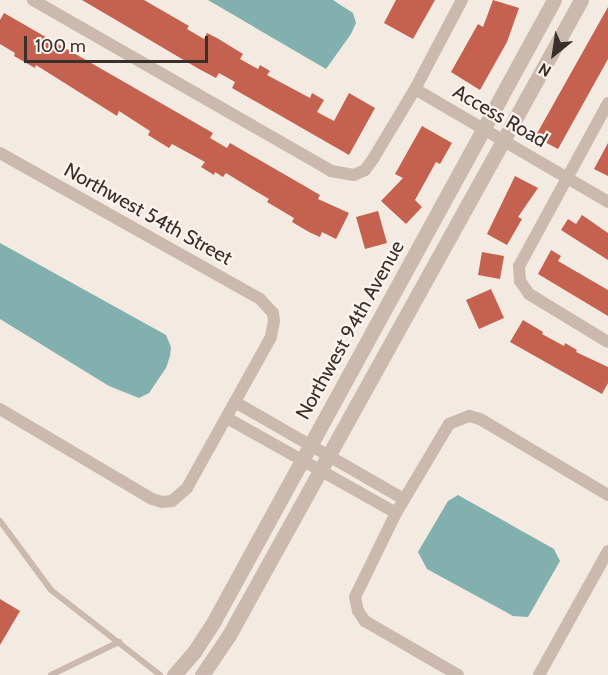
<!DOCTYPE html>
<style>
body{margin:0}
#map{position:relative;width:608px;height:675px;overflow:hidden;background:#f3eae2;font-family:Cabin,sans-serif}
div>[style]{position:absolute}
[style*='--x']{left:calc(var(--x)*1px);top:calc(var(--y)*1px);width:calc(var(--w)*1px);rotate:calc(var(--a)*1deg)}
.water>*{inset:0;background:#81b0ae}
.building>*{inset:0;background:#c4624f}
.service>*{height:6px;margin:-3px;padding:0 3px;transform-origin:3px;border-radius:3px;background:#ccb9ad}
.minor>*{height:12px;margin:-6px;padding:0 6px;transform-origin:6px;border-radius:6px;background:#ccb9ad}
.tertiary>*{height:15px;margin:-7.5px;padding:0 7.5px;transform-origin:7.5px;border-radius:7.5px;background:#ccb9ad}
span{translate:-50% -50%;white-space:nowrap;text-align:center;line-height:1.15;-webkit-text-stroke:4.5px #fbf4ee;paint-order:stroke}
.street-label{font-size:20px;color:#3a2f2b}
.north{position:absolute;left:524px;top:24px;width:60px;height:60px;-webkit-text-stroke:4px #fbf4ee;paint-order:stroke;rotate:210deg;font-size:16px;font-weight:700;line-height:24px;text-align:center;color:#3a2f2b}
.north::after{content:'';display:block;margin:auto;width:21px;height:27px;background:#3a2f2b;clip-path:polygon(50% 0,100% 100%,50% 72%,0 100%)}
.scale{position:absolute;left:24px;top:36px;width:184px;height:27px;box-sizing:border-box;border:3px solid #3a2f2b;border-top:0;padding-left:8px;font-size:18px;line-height:21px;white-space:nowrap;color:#3a2f2b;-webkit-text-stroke:4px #fbf4ee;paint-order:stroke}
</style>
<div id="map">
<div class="water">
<i style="clip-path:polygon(208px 0,333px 0,353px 13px,356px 23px,351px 34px,326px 69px)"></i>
<i style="clip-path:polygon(0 243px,166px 335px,171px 347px,170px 356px,166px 368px,149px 393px,139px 398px,109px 386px,0 319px)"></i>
<i style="clip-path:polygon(458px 495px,554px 549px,560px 561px,528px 617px,513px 616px,427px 569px,418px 552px,448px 501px)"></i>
</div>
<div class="building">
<i style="clip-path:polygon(82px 0,144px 0,189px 26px,187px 29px,204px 39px,207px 33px,217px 38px,243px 54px,240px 59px,258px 69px,260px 65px,270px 71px,267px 75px,310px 98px,312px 93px,324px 100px,317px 112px,334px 121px,349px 93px,375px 108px,349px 155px,232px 88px,235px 82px,219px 73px,216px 78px,199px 69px)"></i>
<i style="clip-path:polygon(396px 0,435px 0,413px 39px,384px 23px)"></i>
<i style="clip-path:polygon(493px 0,519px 8px,507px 42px,480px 90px,451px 72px,478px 24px,483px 27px)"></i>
<i style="clip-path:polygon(608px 7px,608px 59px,558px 149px,535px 137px)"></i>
<i style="clip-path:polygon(4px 13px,213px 133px,210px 138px,227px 148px,230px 143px,320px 195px,318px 199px,349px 213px,336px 239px,322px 232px,320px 237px,309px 232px,292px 222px,294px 218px,267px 202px,269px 199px,252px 189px,226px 173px,223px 177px,215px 172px,214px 175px,201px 167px,205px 162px,172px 144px,169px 148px,148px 135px,150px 131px,119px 111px,117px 116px,36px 65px,35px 68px,14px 56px,15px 53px,0 44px,0 20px)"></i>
<i style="clip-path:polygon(422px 126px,452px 143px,440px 164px,436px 162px,415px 200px,422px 207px,406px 224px,381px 201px,403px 178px,395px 174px)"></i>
<i style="clip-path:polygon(608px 143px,608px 176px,594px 169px)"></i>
<i style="clip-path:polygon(515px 176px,538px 188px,518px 217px,522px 219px,507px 245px,487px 234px)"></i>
<i style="clip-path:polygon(378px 211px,387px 243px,365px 249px,356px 217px)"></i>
<i style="clip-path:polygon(582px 215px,608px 233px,608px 260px,561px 230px,568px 219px,576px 224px)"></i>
<i style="clip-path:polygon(551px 250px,561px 256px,558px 261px,608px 290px,608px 316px,538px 274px)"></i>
<i style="clip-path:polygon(482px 252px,504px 256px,500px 279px,478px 275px)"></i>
<i style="clip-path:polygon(491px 289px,504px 318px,479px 329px,466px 300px)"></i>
<i style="clip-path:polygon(523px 320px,543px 332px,542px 334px,564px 346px,565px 343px,577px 350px,576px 352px,608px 367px,608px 383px,602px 394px,510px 342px)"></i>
<i style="clip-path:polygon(0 599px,20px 611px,0 645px)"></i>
</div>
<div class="service">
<i style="--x:0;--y:521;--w:86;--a:53.5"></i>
<i style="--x:51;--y:590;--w:138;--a:37.9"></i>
<i style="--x:51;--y:675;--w:76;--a:-25.9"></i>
</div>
<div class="minor">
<i style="--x:33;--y:0;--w:344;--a:29.8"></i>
<i style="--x:331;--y:171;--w:23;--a:10"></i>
<i style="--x:354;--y:175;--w:12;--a:-24"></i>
<i style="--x:365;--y:170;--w:14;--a:-54"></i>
<i style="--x:373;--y:159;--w:82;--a:-59"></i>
<i style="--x:415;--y:89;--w:101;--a:-62.2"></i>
<i style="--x:415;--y:89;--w:224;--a:30.3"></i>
<i style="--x:608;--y:103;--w:186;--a:118.6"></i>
<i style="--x:519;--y:266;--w:15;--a:86"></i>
<i style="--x:520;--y:281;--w:16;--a:55"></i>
<i style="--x:529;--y:294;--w:92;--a:31.3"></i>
<i style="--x:0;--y:153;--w:298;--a:29.3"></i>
<i style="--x:260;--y:299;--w:19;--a:47"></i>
<i style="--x:273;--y:313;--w:8;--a:83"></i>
<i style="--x:274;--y:321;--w:16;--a:101"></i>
<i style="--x:271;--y:337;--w:173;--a:119.1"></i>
<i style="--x:187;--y:488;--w:20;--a:139"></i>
<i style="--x:172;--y:501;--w:10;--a:174"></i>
<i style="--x:162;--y:502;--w:10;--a:-163"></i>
<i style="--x:152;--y:499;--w:177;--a:-149.4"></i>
<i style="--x:235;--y:402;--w:195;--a:29.9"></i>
<i style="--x:227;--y:418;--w:194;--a:29.3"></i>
<i style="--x:458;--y:675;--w:108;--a:-149.9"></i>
<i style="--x:365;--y:621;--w:12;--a:-125"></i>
<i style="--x:358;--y:611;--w:14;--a:-102"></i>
<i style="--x:355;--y:597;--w:93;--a:-64"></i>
<i style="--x:396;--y:513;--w:104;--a:-59.2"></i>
<i style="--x:449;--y:424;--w:22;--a:-22"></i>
<i style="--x:469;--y:416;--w:11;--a:15"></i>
<i style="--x:480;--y:419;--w:149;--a:30.7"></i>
<i style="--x:539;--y:675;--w:142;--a:-60.9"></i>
</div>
<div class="tertiary">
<i style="--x:174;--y:675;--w:30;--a:-49"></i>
<i style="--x:194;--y:652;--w:37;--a:-57"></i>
<i style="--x:214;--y:621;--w:708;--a:-61.3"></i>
<i style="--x:202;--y:675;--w:48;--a:-56"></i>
<i style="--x:229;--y:635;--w:726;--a:-61"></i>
</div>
<div class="street-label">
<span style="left:500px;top:116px;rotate:30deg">Access Road</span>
<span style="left:148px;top:214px;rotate:29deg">Northwest 54th Street</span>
<span style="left:350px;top:330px;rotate:-61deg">Northwest 94th Avenue</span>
</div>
<div class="north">N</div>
<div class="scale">100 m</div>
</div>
